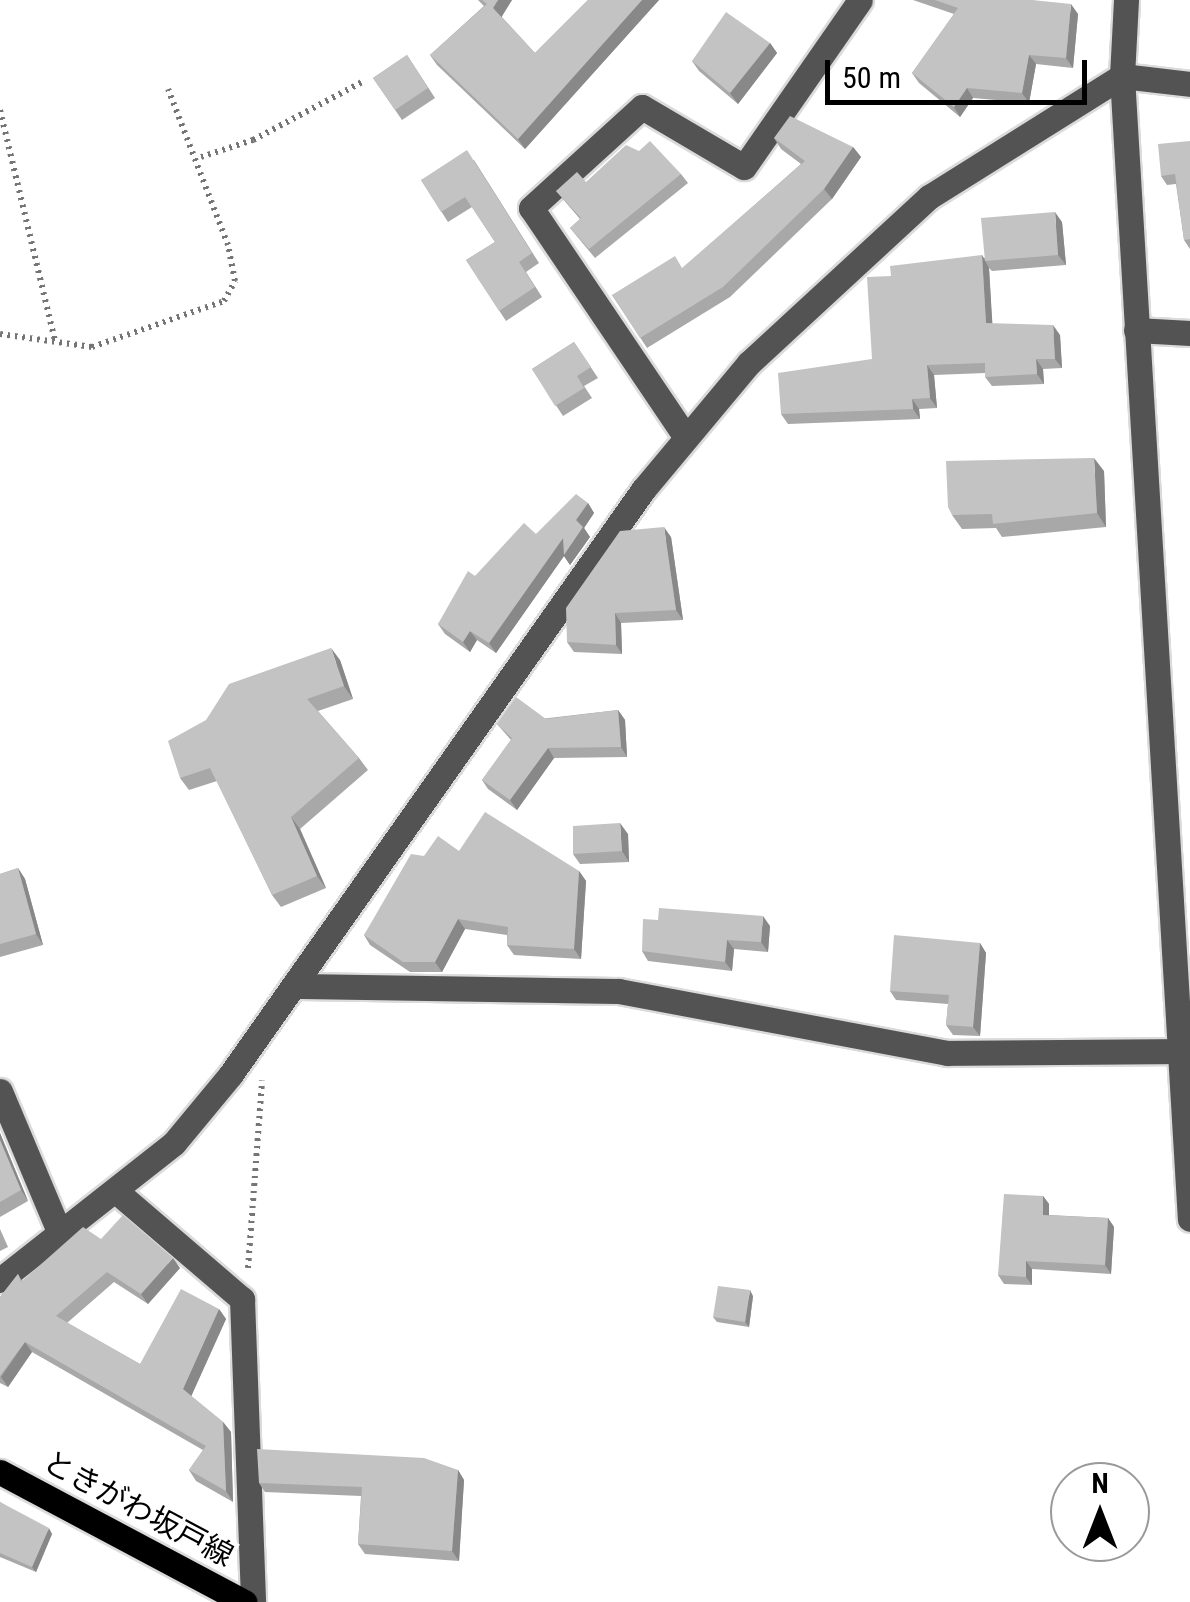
<!DOCTYPE html>
<meta charset="utf-8">
<style>
body{margin:0}
#map{position:relative;width:1190px;height:1602px;overflow:hidden;background:#fff;font-family:"Roboto Condensed","Noto Sans JP",sans-serif}
div>[style]{position:absolute}
[style*='--x']{left:calc(var(--x)*1px);top:calc(var(--y)*1px);width:calc(var(--w)*1px);rotate:calc(var(--a)*1deg)}
.path>*{height:6px;margin-top:-3px;transform-origin:0;background:repeating-linear-gradient(90deg,#757575 0 2.5px,transparent 0 7.5px)}
.roads{filter:drop-shadow(2px 0 #dbdbdb) drop-shadow(-2px 0 #dbdbdb) drop-shadow(0 2px #dbdbdb) drop-shadow(0 -2px #dbdbdb)}
.minor>*{height:25px;margin:-12.5px;padding:0 12.5px;transform-origin:12.5px;border-radius:12.5px;background:#535353}
.major>*{height:25px;margin:-12.5px;padding:0 12.5px;transform-origin:12.5px;border-radius:12.5px;background:#000}
.wall>*{inset:0;background:#a8a8a8}
.shaded-wall>*{inset:0;background:#888}
.building>*{inset:0;background:#c3c3c3}
span{translate:-50% -50%;white-space:nowrap;text-align:center;line-height:1.15;-webkit-text-stroke:8px #fff;paint-order:stroke}
.street-label{font-size:30px;color:#000}
.north{position:absolute;left:1050px;top:1462px;width:100px;height:100px;box-sizing:border-box;background:#fff;border:2px solid #999;border-radius:50%;rotate:0deg;font-size:28px;font-weight:700;line-height:40px;text-align:center;color:#000}
.north::after{content:'';display:block;margin:auto;width:35px;height:45px;background:#000;clip-path:polygon(50% 0,100% 100%,50% 72%,0 100%)}
.scale{position:absolute;left:825px;top:60px;width:262px;height:45px;box-sizing:border-box;border:5px solid #000;border-top:0;padding-left:12px;font-size:30px;line-height:35px;white-space:nowrap;color:#000;-webkit-text-stroke:8px #fff;paint-order:stroke}
</style>
<div id="map">
<div class="path">
<i style="--x:0;--y:110;--w:237;--a:76.6"></i>
<i style="--x:201;--y:157;--w:55;--a:-18.1"></i>
<i style="--x:253;--y:140;--w:123;--a:-28"></i>
<i style="--x:0;--y:334;--w:93;--a:8"></i>
<i style="--x:92;--y:347;--w:140;--a:-19.2"></i>
<i style="--x:224;--y:301;--w:23;--a:-61"></i>
<i style="--x:235;--y:281;--w:37;--a:-101"></i>
<i style="--x:228;--y:245;--w:167;--a:-111"></i>
<i style="--x:248;--y:1268;--w:188;--a:-85.7"></i>
</div>
<div class="roads">
<div class="minor">
<i style="--x:1126;--y:0;--w:76;--a:93"></i>
<i style="--x:1122;--y:76;--w:1145;--a:86.6"></i>
<i style="--x:1136;--y:330;--w:54;--a:3.2"></i>
<i style="--x:685;--y:436;--w:275;--a:-124"></i>
<i style="--x:531;--y:208;--w:150;--a:-42.3"></i>
<i style="--x:642;--y:107;--w:118;--a:30.5"></i>
<i style="--x:744;--y:167;--w:203;--a:-55.2"></i>
<i style="--x:298;--y:986;--w:321;--a:0.9"></i>
<i style="--x:619;--y:991;--w:334;--a:10.7"></i>
<i style="--x:947;--y:1053;--w:228;--a:-0.5"></i>
<i style="--x:0;--y:1091;--w:155;--a:67.2"></i>
<i style="--x:117;--y:1192;--w:165;--a:40.6"></i>
<i style="--x:242;--y:1299;--w:303;--a:87.9"></i>
<i style="--x:0;--y:1280;--w:221;--a:-38.2"></i>
<i style="--x:174;--y:1143;--w:89;--a:-50.4"></i>
<i style="--x:231;--y:1074;--w:715;--a:-54.8"></i>
<i style="--x:643;--y:490;--w:165;--a:-50.2"></i>
<i style="--x:749;--y:363;--w:245;--a:-42.7"></i>
<i style="--x:929;--y:197;--w:228;--a:-32.1"></i>
<i style="--x:1122;--y:76;--w:68;--a:6.7"></i>
</div>
<div class="major">
<i style="--x:0;--y:1472;--w:277;--a:28"></i>
</div>
</div>
<div class="wall">
<i style="clip-path:polygon(478px 0,512px 0,501px 16px,535px 53px,588px 0,659px 0,525px 149px,437px 65px,430px 55px,484px 6px)"></i>
<i style="clip-path:polygon(913px 0,1032px 0,1078px 14px,1073px 68px,1036px 64px,1029px 103px,973px 98px,960px 117px,919px 83px,912px 73px,954px 14px)"></i>
<i style="clip-path:polygon(770px 43px,777px 53px,738px 104px,699px 71px,692px 61px)"></i>
<i style="clip-path:polygon(407px 55px,435px 98px,402px 120px,373px 78px)"></i>
<i style="clip-path:polygon(774px 138px,853px 147px,861px 157px,832px 199px,730px 297px,647px 348px,612px 295px,683px 268px,801px 164px,781px 149px)"></i>
<i style="clip-path:polygon(1190px 141px,1190px 249px,1184px 240px,1176px 184px,1167px 185px,1161px 176px)"></i>
<i style="clip-path:polygon(474px 160px,539px 263px,526px 272px,542px 297px,506px 321px,466px 260px,495px 242px,472px 207px,448px 222px,421px 180px)"></i>
<i style="clip-path:polygon(681px 174px,688px 183px,595px 258px,570px 228px,580px 219px,556px 191px,586px 182px)"></i>
<i style="clip-path:polygon(1062px 222px,1066px 265px,992px 271px,989px 268px,992px 324px,1060px 335px,1062px 368px,1043px 369px,1044px 384px,992px 386px,985px 377px,985px 373px,934px 375px,937px 408px,919px 409px,920px 419px,788px 424px,781px 414px,872px 359px,982px 255px,984px 258px)"></i>
<i style="clip-path:polygon(574px 342px,598px 378px,584px 386px,592px 398px,563px 416px,532px 369px)"></i>
<i style="clip-path:polygon(1104px 471px,1106px 527px,1002px 537px,996px 528px,962px 529px,952px 515px)"></i>
<i style="clip-path:polygon(588px 503px,594px 513px,584px 528px,590px 537px,570px 565px,564px 556px,496px 653px,477px 640px,470px 652px,445px 634px,438px 624px,475px 576px,536px 534px)"></i>
<i style="clip-path:polygon(671px 537px,683px 620px,621px 623px,622px 654px,574px 652px,567px 642px)"></i>
<i style="clip-path:polygon(340px 660px,353px 699px,318px 711px,359px 758px,368px 770px,300px 829px,326px 888px,281px 907px,272px 895px,217px 781px,189px 790px,180px 778px)"></i>
<i style="clip-path:polygon(618px 710px,625px 720px,627px 757px,554px 758px,517px 810px,488px 789px,482px 780px,511px 740px,497px 724px)"></i>
<i style="clip-path:polygon(628px 834px,629px 862px,580px 864px,573px 854px)"></i>
<i style="clip-path:polygon(459px 851px,579px 871px,586px 881px,581px 959px,514px 955px,507px 945px,507px 935px,465px 929px,442px 972px,410px 972px,370px 945px,364px 935px,424px 856px)"></i>
<i style="clip-path:polygon(18px 868px,25px 879px,43px 945px,0 957px,0 874px)"></i>
<i style="clip-path:polygon(658px 920px,770px 926px,768px 952px,734px 949px,732px 971px,648px 961px,642px 951px)"></i>
<i style="clip-path:polygon(980px 943px,986px 953px,980px 1036px,953px 1035px,946px 1025px,948px 1004px,896px 1000px,890px 991px)"></i>
<i style="clip-path:polygon(0 1133px,28px 1201px,0 1217px)"></i>
<i style="clip-path:polygon(1043px 1196px,1049px 1204px,1049px 1215px,1108px 1218px,1114px 1227px,1111px 1274px,1032px 1269px,1032px 1285px,1004px 1284px,998px 1275px)"></i>
<i style="clip-path:polygon(0 1229px,8px 1247px,0 1251px)"></i>
<i style="clip-path:polygon(101px 1239px,180px 1268px,148px 1304px,114px 1282px,67px 1323px,140px 1364px,219px 1309px,226px 1319px,191px 1396px,223px 1422px,231px 1432px,233px 1502px,196px 1481px,189px 1470px,203px 1450px,32px 1352px,8px 1387px,0 1383px,0 1297px,18px 1274px,22px 1281px)"></i>
<i style="clip-path:polygon(753px 1296px,749px 1327px,717px 1322px,713px 1317px)"></i>
<i style="clip-path:polygon(458px 1470px,464px 1480px,459px 1561px,365px 1554px,358px 1544px,361px 1496px,265px 1492px,259px 1483px)"></i>
<i style="clip-path:polygon(0 1502px,52px 1534px,36px 1572px,0 1557px)"></i>
</div>
<div class="shaded-wall">
<i style="clip-path:polygon(498px 0,512px 0,501px 18px,493px 8px)"></i>
<i style="clip-path:polygon(642px 0,659px 0,525px 149px,518px 139px)"></i>
<i style="clip-path:polygon(1071px 4px,1078px 14px,1073px 68px,1066px 58px)"></i>
<i style="clip-path:polygon(770px 43px,777px 53px,738px 104px,730px 93px)"></i>
<i style="clip-path:polygon(1029px 55px,1036px 64px,1029px 103px,1022px 93px)"></i>
<i style="clip-path:polygon(967px 88px,973px 98px,960px 117px,954px 107px)"></i>
<i style="clip-path:polygon(853px 147px,861px 157px,832px 199px,824px 189px)"></i>
<i style="clip-path:polygon(1055px 212px,1062px 222px,1066px 265px,1058px 255px)"></i>
<i style="clip-path:polygon(982px 255px,989px 268px,993px 333px,986px 323px)"></i>
<i style="clip-path:polygon(1053px 325px,1060px 335px,1062px 368px,1055px 359px)"></i>
<i style="clip-path:polygon(1036px 359px,1043px 369px,1044px 384px,1037px 374px)"></i>
<i style="clip-path:polygon(927px 365px,934px 375px,937px 408px,930px 398px)"></i>
<i style="clip-path:polygon(912px 399px,919px 409px,920px 419px,913px 409px)"></i>
<i style="clip-path:polygon(1094px 458px,1104px 471px,1106px 527px,1097px 513px)"></i>
<i style="clip-path:polygon(588px 503px,594px 513px,584px 528px,590px 537px,570px 565px,564px 556px,496px 653px,489px 643px)"></i>
<i style="clip-path:polygon(664px 527px,671px 537px,683px 620px,676px 610px)"></i>
<i style="clip-path:polygon(615px 613px,621px 623px,622px 654px,616px 645px)"></i>
<i style="clip-path:polygon(470px 631px,477px 640px,470px 652px,463px 642px)"></i>
<i style="clip-path:polygon(331px 648px,340px 660px,353px 699px,344px 686px)"></i>
<i style="clip-path:polygon(618px 710px,625px 720px,627px 757px,621px 747px)"></i>
<i style="clip-path:polygon(548px 748px,554px 758px,517px 810px,510px 800px)"></i>
<i style="clip-path:polygon(291px 817px,300px 829px,326px 888px,317px 876px)"></i>
<i style="clip-path:polygon(620px 823px,628px 834px,629px 862px,622px 851px)"></i>
<i style="clip-path:polygon(18px 868px,25px 879px,43px 945px,36px 934px)"></i>
<i style="clip-path:polygon(579px 871px,586px 881px,581px 959px,574px 949px)"></i>
<i style="clip-path:polygon(763px 916px,770px 926px,768px 952px,761px 942px)"></i>
<i style="clip-path:polygon(458px 919px,465px 929px,442px 972px,435px 962px)"></i>
<i style="clip-path:polygon(727px 940px,734px 949px,732px 971px,725px 962px)"></i>
<i style="clip-path:polygon(980px 943px,986px 953px,980px 1036px,973px 1027px)"></i>
<i style="clip-path:polygon(0 1133px,28px 1201px,21px 1190px,0 1140px)"></i>
<i style="clip-path:polygon(1043px 1196px,1049px 1204px,1049px 1223px,1043px 1215px)"></i>
<i style="clip-path:polygon(1108px 1218px,1114px 1227px,1111px 1274px,1105px 1265px)"></i>
<i style="clip-path:polygon(173px 1258px,180px 1268px,148px 1304px,141px 1294px)"></i>
<i style="clip-path:polygon(1026px 1261px,1032px 1269px,1032px 1285px,1026px 1277px)"></i>
<i style="clip-path:polygon(750px 1290px,753px 1296px,749px 1327px,745px 1322px)"></i>
<i style="clip-path:polygon(219px 1309px,226px 1319px,190px 1399px,183px 1389px)"></i>
<i style="clip-path:polygon(25px 1342px,32px 1352px,8px 1387px,1px 1377px)"></i>
<i style="clip-path:polygon(223px 1422px,231px 1432px,233px 1502px,226px 1491px)"></i>
<i style="clip-path:polygon(458px 1470px,464px 1480px,459px 1561px,452px 1551px)"></i>
<i style="clip-path:polygon(49px 1528px,52px 1534px,36px 1572px,32px 1567px)"></i>
</div>
<div class="building">
<i style="clip-path:polygon(482px 0,498px 0,493px 8px,535px 53px,588px 0,642px 0,518px 139px,430px 55px,487px 4px)"></i>
<i style="clip-path:polygon(935px 0,1032px 0,1071px 4px,1066px 58px,1029px 55px,1022px 93px,967px 88px,954px 107px,912px 73px,958px 8px)"></i>
<i style="clip-path:polygon(726px 12px,770px 43px,730px 93px,692px 61px)"></i>
<i style="clip-path:polygon(407px 55px,428px 88px,395px 110px,373px 78px)"></i>
<i style="clip-path:polygon(790px 116px,853px 147px,824px 189px,723px 287px,640px 338px,612px 295px,675px 256px,682px 268px,805px 161px,774px 138px)"></i>
<i style="clip-path:polygon(650px 141px,681px 174px,589px 249px,570px 228px,581px 218px,556px 191px,577px 172px,586px 182px,626px 145px,639px 151px)"></i>
<i style="clip-path:polygon(1190px 141px,1190px 239px,1184px 240px,1175px 174px,1161px 176px,1158px 144px)"></i>
<i style="clip-path:polygon(467px 150px,532px 253px,519px 262px,535px 287px,499px 311px,466px 260px,495px 242px,465px 197px,441px 212px,421px 180px)"></i>
<i style="clip-path:polygon(1055px 212px,1058px 255px,985px 261px,981px 218px)"></i>
<i style="clip-path:polygon(982px 255px,986px 323px,1053px 325px,1055px 359px,1036px 359px,1037px 374px,985px 377px,985px 363px,927px 365px,930px 398px,912px 399px,913px 409px,781px 414px,778px 373px,872px 359px,867px 277px,891px 276px,890px 266px)"></i>
<i style="clip-path:polygon(574px 342px,591px 367px,577px 376px,584px 388px,555px 406px,532px 369px)"></i>
<i style="clip-path:polygon(1094px 458px,1097px 513px,993px 524px,992px 514px,952px 515px,948px 507px,946px 461px)"></i>
<i style="clip-path:polygon(576px 494px,588px 503px,576px 520px,583px 527px,564px 555px,563px 538px,489px 643px,470px 631px,463px 642px,438px 624px,468px 571px,475px 576px,524px 523px,536px 534px)"></i>
<i style="clip-path:polygon(664px 527px,676px 610px,615px 613px,616px 645px,567px 642px,566px 608px,620px 531px)"></i>
<i style="clip-path:polygon(331px 648px,344px 686px,307px 699px,359px 758px,291px 817px,317px 876px,272px 895px,210px 768px,180px 778px,168px 741px,206px 720px,229px 684px)"></i>
<i style="clip-path:polygon(516px 697px,546px 719px,618px 710px,621px 747px,548px 748px,510px 800px,482px 780px,512px 738px,497px 724px)"></i>
<i style="clip-path:polygon(485px 812px,579px 871px,574px 949px,507px 945px,508px 927px,458px 919px,435px 962px,403px 962px,364px 935px,411px 854px,424px 856px,438px 836px,459px 851px)"></i>
<i style="clip-path:polygon(620px 823px,622px 851px,573px 854px,573px 826px)"></i>
<i style="clip-path:polygon(18px 868px,36px 934px,0 944px,0 874px)"></i>
<i style="clip-path:polygon(659px 908px,763px 916px,761px 942px,727px 940px,725px 962px,642px 951px,643px 919px,658px 920px)"></i>
<i style="clip-path:polygon(894px 935px,980px 943px,973px 1027px,946px 1025px,949px 995px,890px 991px)"></i>
<i style="clip-path:polygon(0 1140px,21px 1190px,0 1202px)"></i>
<i style="clip-path:polygon(1004px 1194px,1043px 1196px,1043px 1215px,1108px 1218px,1105px 1265px,1026px 1261px,1026px 1277px,998px 1275px)"></i>
<i style="clip-path:polygon(123px 1215px,173px 1258px,141px 1294px,107px 1272px,56px 1316px,140px 1364px,181px 1289px,219px 1309px,183px 1389px,223px 1422px,226px 1491px,189px 1470px,206px 1446px,25px 1342px,0 1376px,0 1297px,18px 1274px,21px 1282px,83px 1227px,101px 1239px)"></i>
<i style="clip-path:polygon(718px 1286px,750px 1290px,745px 1322px,713px 1317px)"></i>
<i style="clip-path:polygon(257px 1449px,424px 1458px,458px 1470px,452px 1551px,358px 1544px,362px 1487px,259px 1483px)"></i>
<i style="clip-path:polygon(0 1502px,49px 1528px,32px 1567px,0 1553px)"></i>
</div>
<div class="street-label">
<span style="left:138px;top:1509px;rotate:28deg">ときがわ坂戸線</span>
</div>
<div class="north">N</div>
<div class="scale">50 m</div>
</div>
